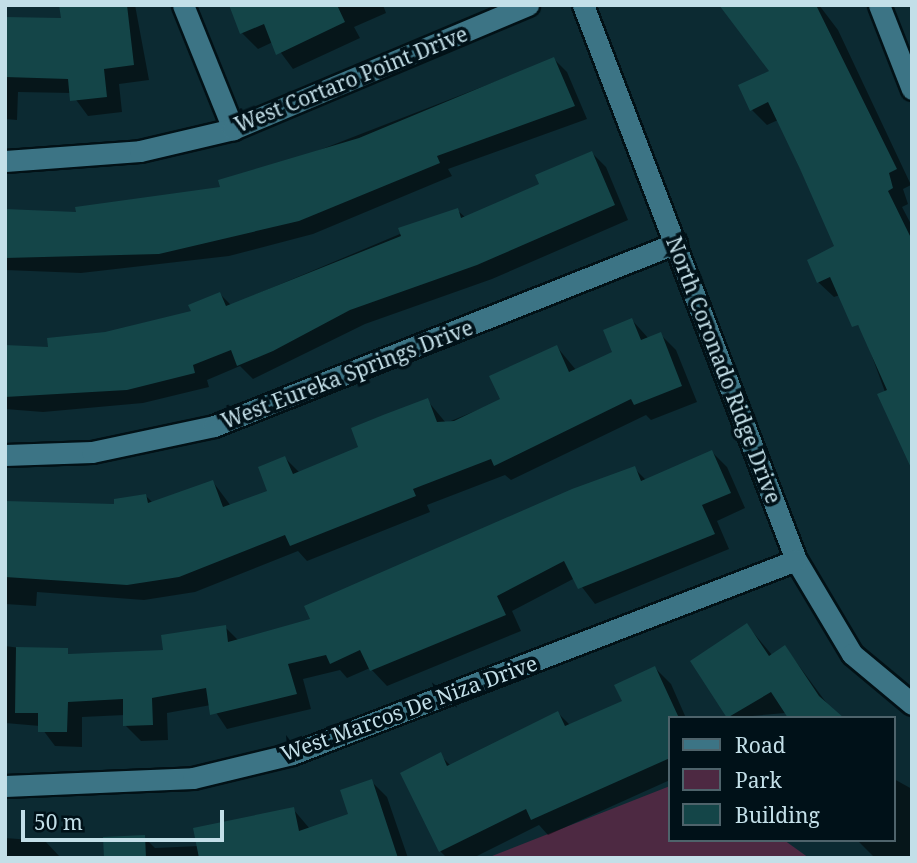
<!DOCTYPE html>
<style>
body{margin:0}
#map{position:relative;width:917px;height:863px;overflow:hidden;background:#0c2a32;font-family:"Noto Serif",serif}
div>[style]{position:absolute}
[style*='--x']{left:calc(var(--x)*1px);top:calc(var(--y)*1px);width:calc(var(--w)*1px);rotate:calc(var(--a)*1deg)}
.green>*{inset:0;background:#4d2942}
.shadow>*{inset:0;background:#0007}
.building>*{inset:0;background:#144548}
.roads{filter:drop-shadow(2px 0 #021116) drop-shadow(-2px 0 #021116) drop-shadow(0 2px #021116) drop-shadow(0 -2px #021116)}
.street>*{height:21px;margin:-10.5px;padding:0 10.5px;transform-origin:10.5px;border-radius:10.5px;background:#3c7485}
span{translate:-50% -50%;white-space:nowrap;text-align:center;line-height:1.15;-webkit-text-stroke:7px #001118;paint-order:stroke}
.street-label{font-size:21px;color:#c3dfe8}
.frame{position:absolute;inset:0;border:7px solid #c3dfe8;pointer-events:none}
.legend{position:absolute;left:668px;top:716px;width:228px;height:126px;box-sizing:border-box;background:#001118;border:2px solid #4e636b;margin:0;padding:9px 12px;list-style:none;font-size:21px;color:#c3dfe8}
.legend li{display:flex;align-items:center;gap:14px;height:35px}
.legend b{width:35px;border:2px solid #4e636b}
.scale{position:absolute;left:21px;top:810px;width:203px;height:32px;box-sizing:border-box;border:4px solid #c3dfe8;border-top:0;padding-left:9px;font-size:21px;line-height:24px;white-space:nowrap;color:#c3dfe8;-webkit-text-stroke:5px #001118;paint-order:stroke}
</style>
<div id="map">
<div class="green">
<i style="clip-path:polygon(670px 786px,670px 840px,784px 840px,809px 858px,487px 858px)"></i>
</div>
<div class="shadow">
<i style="clip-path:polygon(61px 5px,135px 5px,149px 80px,119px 84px,122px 112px,88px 116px,71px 93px,18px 92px,17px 120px,5px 119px,5px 19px,63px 20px)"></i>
<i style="clip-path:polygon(231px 5px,383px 5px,386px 13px,354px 27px,360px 38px,293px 69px,273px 42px,258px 49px,242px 33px)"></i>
<i style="clip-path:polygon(721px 5px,819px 5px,838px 30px,911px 185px,903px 189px,908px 204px,902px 207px,912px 226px,912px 466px,865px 337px,840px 295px,834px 297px,818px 282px,836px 247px,778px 120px,767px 125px,752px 110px,772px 72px)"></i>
<i style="clip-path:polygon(554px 59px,567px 72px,587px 119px,448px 169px,452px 176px,313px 234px,229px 256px,81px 273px,5px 270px,5px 212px,78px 214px,222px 188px)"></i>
<i style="clip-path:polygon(592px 153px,606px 167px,628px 220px,492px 279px,365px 324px,253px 379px,240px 366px,207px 380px,209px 387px,143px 403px,43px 412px,5px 409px,5px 347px,50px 349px,193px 312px,220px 294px,231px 305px,457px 210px,466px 218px,541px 185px)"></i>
<i style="clip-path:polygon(632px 320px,649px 339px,660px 334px,676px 350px,697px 402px,651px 420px,646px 415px,511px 480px,505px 475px,427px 505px,430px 512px,307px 561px,298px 551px,195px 592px,144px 600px,37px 592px,36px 606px,5px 604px,5px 503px,116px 506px,146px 496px,153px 503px,213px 482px,231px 506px,270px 492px,285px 458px,300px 473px,360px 448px,427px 400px,446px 423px,502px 400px,557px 347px,576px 370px,614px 353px)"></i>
<i style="clip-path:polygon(712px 452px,727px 467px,745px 508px,717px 521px,729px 549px,595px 604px,575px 578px,512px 611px,521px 631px,387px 686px,370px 668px,347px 678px,340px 670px,303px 679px,311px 709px,227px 729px,211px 705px,167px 713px,168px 740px,141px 741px,125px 725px,125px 715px,82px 717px,82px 747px,55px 746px,40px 726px,5px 723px,5px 646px,73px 655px,165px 651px,225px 627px,239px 641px,312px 620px,634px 468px,647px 481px)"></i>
<i style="clip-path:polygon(747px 625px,772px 655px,785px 647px,831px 709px,729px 718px,692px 661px)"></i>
<i style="clip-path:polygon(655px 668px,671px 684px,686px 718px,670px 718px,670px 780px,548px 835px,539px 825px,473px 858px,447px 858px,440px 851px,440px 755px,451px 766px,558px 713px,571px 726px,624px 702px)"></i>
<i style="clip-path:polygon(894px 779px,912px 789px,912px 858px,875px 858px,859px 842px,894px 840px)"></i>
<i style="clip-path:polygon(371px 781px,387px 797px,408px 858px,106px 858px,144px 837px,155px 848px,199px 846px,293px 809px,310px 829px,350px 815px)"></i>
<i style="clip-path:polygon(5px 838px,45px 841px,61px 858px,5px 858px)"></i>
</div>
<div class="building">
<i style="clip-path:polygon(59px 5px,127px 5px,134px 65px,104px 69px,107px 97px,70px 101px,68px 79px,5px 77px,5px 17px,61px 18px)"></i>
<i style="clip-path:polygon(229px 5px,337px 5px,345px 22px,276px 55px,264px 24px,240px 34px)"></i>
<i style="clip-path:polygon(719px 5px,816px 5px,897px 169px,889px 173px,893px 188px,888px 191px,912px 240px,912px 470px,877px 394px,887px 390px,858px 325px,852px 327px,830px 277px,817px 283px,807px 260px,834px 246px,800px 169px,768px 102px,750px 111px,738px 85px,769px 71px)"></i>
<i style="clip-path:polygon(554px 57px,575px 106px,437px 156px,440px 163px,299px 221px,159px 254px,5px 258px,5px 209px,76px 212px,75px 207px,220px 187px,218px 180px,359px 138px)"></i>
<i style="clip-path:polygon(592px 151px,615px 205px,477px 265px,350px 310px,273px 351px,237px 366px,231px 350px,193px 365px,195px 373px,127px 390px,5px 397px,5px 345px,48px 347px,47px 338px,105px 332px,191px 311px,188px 305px,220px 292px,226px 306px,401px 236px,398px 228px,458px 208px,461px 218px,539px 184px,535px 175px)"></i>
<i style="clip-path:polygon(632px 318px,641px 340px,661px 332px,682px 386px,634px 405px,631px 399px,494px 466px,491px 459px,413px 489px,416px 496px,290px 546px,285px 535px,179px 577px,127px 585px,5px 577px,5px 501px,114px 504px,114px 499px,146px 494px,148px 503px,213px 480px,223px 507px,267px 491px,258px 467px,285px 456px,293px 474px,358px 447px,351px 428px,383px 415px,428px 398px,437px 422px,454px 421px,500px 399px,489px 376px,557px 345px,569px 372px,612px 352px,603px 330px)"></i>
<i style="clip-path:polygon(712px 450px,731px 493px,702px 505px,715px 534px,578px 589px,564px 561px,497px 596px,506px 615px,370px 671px,360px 650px,330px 664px,326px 655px,288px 664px,297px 694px,210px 715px,206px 688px,152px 698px,153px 725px,123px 726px,123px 699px,68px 702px,67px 732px,38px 732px,38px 713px,15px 713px,16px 647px,68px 648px,68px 654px,163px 650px,161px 635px,226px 625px,228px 642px,310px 619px,304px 606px,572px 489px,635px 466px,641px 481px)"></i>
<i style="clip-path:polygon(747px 623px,769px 656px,785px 645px,819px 696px,844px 718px,788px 718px,771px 692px,727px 718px,690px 661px)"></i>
<i style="clip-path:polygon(655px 666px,679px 718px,670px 718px,670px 758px,531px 820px,526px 809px,439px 852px,400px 773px,441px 752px,447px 766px,558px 711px,565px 726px,622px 701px,614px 685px)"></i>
<i style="clip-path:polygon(372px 779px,398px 858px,199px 858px,193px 828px,294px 807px,299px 831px,348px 814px,340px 790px)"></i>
<i style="clip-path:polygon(145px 835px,146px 858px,104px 858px,103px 837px)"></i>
</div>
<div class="roads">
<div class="street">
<i style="--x:183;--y:5;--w:134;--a:68"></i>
<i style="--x:583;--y:5;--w:594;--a:69"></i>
<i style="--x:796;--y:560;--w:109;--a:59.2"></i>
<i style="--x:852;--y:654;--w:78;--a:39.8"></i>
<i style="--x:879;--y:5;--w:90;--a:68.6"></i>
<i style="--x:5;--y:161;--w:135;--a:-4.2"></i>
<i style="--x:140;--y:151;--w:96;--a:-13.3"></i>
<i style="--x:233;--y:129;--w:320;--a:-22.8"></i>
<i style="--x:5;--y:455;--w:87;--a:-2"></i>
<i style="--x:92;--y:452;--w:125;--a:-12"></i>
<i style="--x:214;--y:426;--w:497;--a:-21.6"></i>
<i style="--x:5;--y:786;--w:188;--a:-2.4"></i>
<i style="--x:193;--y:778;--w:102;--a:-13.6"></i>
<i style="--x:292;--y:754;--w:540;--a:-21.05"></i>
</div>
</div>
<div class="street-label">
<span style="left:351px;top:79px;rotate:-22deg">West Cortaro Point Drive</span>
<span style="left:724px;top:370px;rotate:69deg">North Coronado Ridge Drive</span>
<span style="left:347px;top:374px;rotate:-21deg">West Eureka Springs Drive</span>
<span style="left:409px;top:708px;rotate:-20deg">West Marcos De Niza Drive</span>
</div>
<div class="frame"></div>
<ul class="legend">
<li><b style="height:9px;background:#3c7485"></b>Road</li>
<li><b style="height:19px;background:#4d2942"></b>Park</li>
<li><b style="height:19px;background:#144548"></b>Building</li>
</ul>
<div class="scale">50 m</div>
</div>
